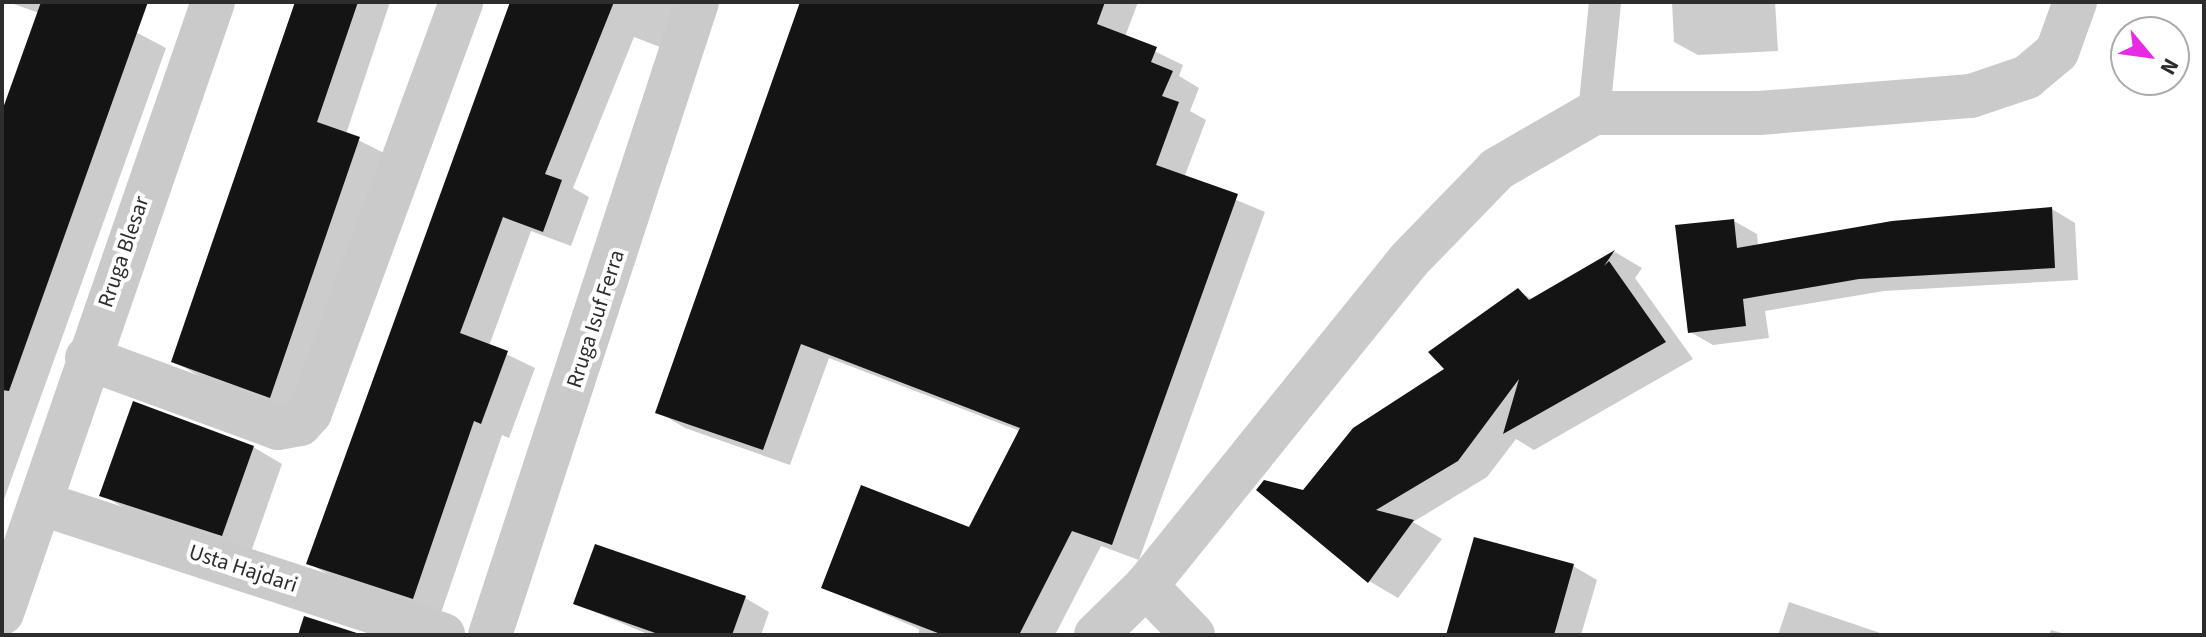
<!DOCTYPE html>
<style>
body{margin:0}
#map{position:relative;width:2206px;height:637px;overflow:hidden;background:#fff;font-family:"Source Sans 3",sans-serif}
div>[style]{position:absolute}
[style*='--x']{left:calc(var(--x)*1px);top:calc(var(--y)*1px);width:calc(var(--w)*1px);rotate:calc(var(--a)*1deg)}
.shadow>*{inset:0;background:#0003}
.building>*{inset:0;background:#141414}
.lane>*{height:32px;margin:-16px;padding:0 16px;transform-origin:16px;border-radius:16px;background:#cacaca}
.street>*{height:44px;margin:-22px;padding:0 22px;transform-origin:22px;border-radius:22px;background:#cacaca}
span{translate:-50% -50%;white-space:nowrap;text-align:center;line-height:1.15;-webkit-text-stroke:8px #fff;paint-order:stroke}
.street-label{font-size:22px;color:#2d2d2d}
.frame{position:absolute;inset:0;border:4px solid #2d2d2d;pointer-events:none}
.north{position:absolute;left:2110px;top:16px;width:80px;height:80px;box-sizing:border-box;background:#fff;border:2px solid #ababab;border-radius:50%;rotate:119deg;font-size:22px;font-weight:700;line-height:32px;text-align:center;color:#2d2d2d}
.north::after{content:'';display:block;margin:auto;width:28px;height:36px;background:#e72be5;clip-path:polygon(50% 0,100% 100%,50% 72%,0 100%)}
</style>
<div id="map">
<div class="shadow">
<i style="clip-path:polygon(8px 2px,135px 2px,128px 28px,166px 48px,2px 505px,2px 117px,39px 13px)"></i>
<i style="clip-path:polygon(297px 2px,390px 2px,346px 134px,388px 155px,298px 413px,201px 377px,173px 361px)"></i>
<i style="clip-path:polygon(514px 2px,694px 2px,676px 53px,634px 37px,573px 188px,589px 197px,571px 246px,531px 231px,489px 346px,535px 368px,509px 438px,502px 435px,441px 613px,336px 579px,308px 563px)"></i>
<i style="clip-path:polygon(803px 2px,1138px 2px,1125px 37px,1183px 65px,1179px 76px,1199px 88px,1190px 111px,1206px 120px,1184px 178px,1265px 212px,1139px 560px,1101px 546px,1055px 635px,919px 635px,919px 629px,823px 587px,970px 529px,1020px 431px,829px 358px,790px 465px,685px 428px,658px 412px)"></i>
<i style="clip-path:polygon(1672px 2px,1775px 2px,1778px 51px,1698px 55px,1674px 42px)"></i>
<i style="clip-path:polygon(2052px 209px,2075px 223px,2078px 280px,1884px 291px,1765px 311px,1769px 338px,1713px 345px,1690px 332px,1734px 221px,1757px 234px,1758px 246px)"></i>
<i style="clip-path:polygon(1615px 252px,1642px 268px,1635px 278px,1693px 359px,1534px 450px,1516px 439px,1487px 477px,1413px 522px,1442px 539px,1398px 598px,1369px 581px,1304px 493px,1447px 369px,1518px 291px,1534px 300px)"></i>
<i style="clip-path:polygon(253px 447px,282px 464px,251px 552px,131px 512px,102px 495px)"></i>
<i style="clip-path:polygon(1573px 566px,1597px 580px,1581px 635px,1448px 635px)"></i>
<i style="clip-path:polygon(745px 598px,769px 612px,761px 635px,650px 635px,576px 604px)"></i>
<i style="clip-path:polygon(1789px 602px,1886px 635px,1778px 635px)"></i>
<i style="clip-path:polygon(2051px 630px,2069px 635px,2049px 635px)"></i>
</div>
<div class="building">
<i style="clip-path:polygon(41px 2px,148px 2px,9px 391px,2px 390px,2px 111px)"></i>
<i style="clip-path:polygon(295px 2px,358px 2px,317px 122px,360px 137px,270px 398px,171px 362px)"></i>
<i style="clip-path:polygon(510px 2px,614px 2px,545px 174px,562px 180px,543px 232px,503px 217px,460px 333px,508px 351px,481px 424px,474px 421px,413px 599px,306px 564px)"></i>
<i style="clip-path:polygon(800px 2px,1105px 2px,1097px 24px,1157px 47px,1151px 62px,1173px 71px,1162px 96px,1179px 102px,1156px 165px,1238px 194px,1112px 545px,1072px 531px,1019px 635px,943px 635px,821px 588px,861px 485px,969px 527px,1020px 428px,801px 344px,763px 450px,655px 413px)"></i>
<i style="clip-path:polygon(2052px 207px,2055px 268px,1859px 279px,1743px 299px,1746px 326px,1688px 333px,1675px 225px,1734px 219px,1737px 248px,1892px 221px)"></i>
<i style="clip-path:polygon(1615px 250px,1604px 266px,1609px 261px,1666px 342px,1503px 434px,1519px 379px,1458px 461px,1376px 510px,1414px 520px,1368px 583px,1256px 490px,1264px 480px,1303px 490px,1353px 428px,1444px 369px,1428px 352px,1518px 288px,1529px 300px)"></i>
<i style="clip-path:polygon(133px 401px,254px 446px,222px 536px,99px 496px)"></i>
<i style="clip-path:polygon(1474px 537px,1574px 564px,1554px 635px,1446px 635px)"></i>
<i style="clip-path:polygon(595px 544px,746px 596px,732px 635px,661px 635px,573px 604px)"></i>
<i style="clip-path:polygon(304px 616px,363px 635px,298px 635px)"></i>
</div>
<div class="lane">
<i style="--x:1594;--y:113;--w:112;--a:-84.3"></i>
</div>
<div class="street">
<i style="--x:87;--y:358;--w:203;--a:20.1"></i>
<i style="--x:278;--y:428;--w:22;--a:-10"></i>
<i style="--x:300;--y:424;--w:15;--a:-48"></i>
<i style="--x:310;--y:413;--w:438;--a:-69.8"></i>
<i style="--x:43;--y:504;--w:421;--a:18.1"></i>
<i style="--x:1146;--y:586;--w:417;--a:-51.1"></i>
<i style="--x:1408;--y:261;--w:128;--a:-45.9"></i>
<i style="--x:1497;--y:169;--w:112;--a:-30"></i>
<i style="--x:1594;--y:113;--w:165;--a:0"></i>
<i style="--x:1759;--y:113;--w:213;--a:-4.6"></i>
<i style="--x:1971;--y:96;--w:59;--a:-18.7"></i>
<i style="--x:2027;--y:77;--w:39;--a:-40"></i>
<i style="--x:2057;--y:52;--w:53;--a:-70.2"></i>
<i style="--x:2;--y:613;--w:646;--a:-70.95"></i>
<i style="--x:490;--y:635;--w:666;--a:-71.89"></i>
<i style="--x:1096;--y:635;--w:70;--a:-44.4"></i>
<i style="--x:1146;--y:586;--w:68;--a:46.2"></i>
</div>
<div class="street-label">
<span style="left:124px;top:252px;rotate:-71deg">Rruga Blesar</span>
<span style="left:596px;top:319px;rotate:-72deg">Rruga Isuf Ferra</span>
<span style="left:243px;top:569px;rotate:18deg">Usta Hajdari</span>
</div>
<div class="frame"></div>
<div class="north">N</div>
</div>
